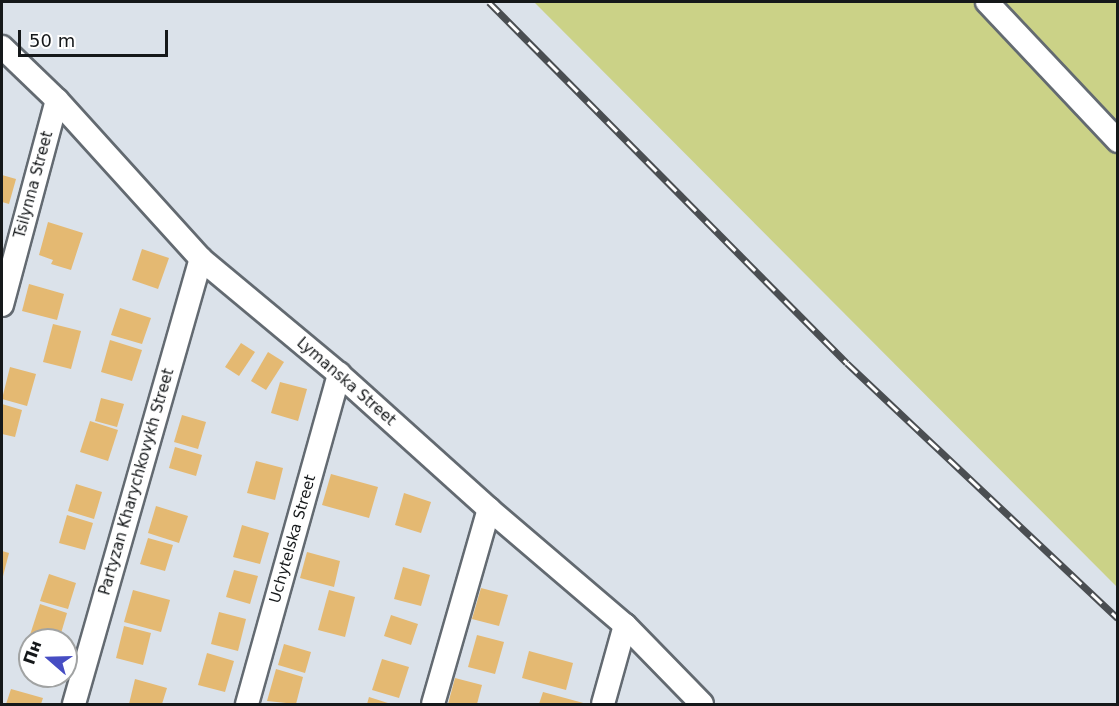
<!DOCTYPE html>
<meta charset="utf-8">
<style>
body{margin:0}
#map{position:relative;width:1119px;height:706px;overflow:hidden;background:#dbe2ea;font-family:"DejaVu Sans",sans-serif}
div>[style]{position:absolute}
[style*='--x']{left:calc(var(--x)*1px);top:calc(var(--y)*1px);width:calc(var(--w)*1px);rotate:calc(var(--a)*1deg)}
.green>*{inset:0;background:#cbd287}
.building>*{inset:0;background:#e4b972}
.roads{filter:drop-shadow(2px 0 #636a71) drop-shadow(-2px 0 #636a71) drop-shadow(0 2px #636a71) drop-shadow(0 -2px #636a71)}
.minor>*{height:22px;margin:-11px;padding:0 11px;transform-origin:11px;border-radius:11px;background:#fff}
.rail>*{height:7px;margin-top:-3.5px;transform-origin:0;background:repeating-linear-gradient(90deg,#fff 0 14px,#4a4e52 0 28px);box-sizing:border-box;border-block:2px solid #4a4e52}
span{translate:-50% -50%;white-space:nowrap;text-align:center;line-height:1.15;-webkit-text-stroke:4.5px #fff;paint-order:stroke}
.street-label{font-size:15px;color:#15181a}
.frame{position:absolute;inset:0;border:3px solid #15181a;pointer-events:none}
.north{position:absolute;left:18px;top:628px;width:60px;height:60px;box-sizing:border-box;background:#fff;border:2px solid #a1a3a3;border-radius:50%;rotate:290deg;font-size:16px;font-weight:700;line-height:24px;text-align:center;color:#15181a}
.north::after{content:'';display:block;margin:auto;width:21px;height:27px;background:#464dc3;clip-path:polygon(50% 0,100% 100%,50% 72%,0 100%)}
.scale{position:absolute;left:18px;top:30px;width:150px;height:27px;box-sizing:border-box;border:3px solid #15181a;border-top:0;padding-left:8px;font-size:18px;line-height:21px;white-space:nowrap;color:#15181a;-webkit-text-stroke:4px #fff;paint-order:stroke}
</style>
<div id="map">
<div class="green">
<i style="clip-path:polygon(534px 2px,1117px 2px,1117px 587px)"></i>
</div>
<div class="building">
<i style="clip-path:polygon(2px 175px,16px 179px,9px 204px,2px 202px)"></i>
<i style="clip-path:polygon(48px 222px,83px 233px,71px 270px,51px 264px,53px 260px,39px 255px)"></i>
<i style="clip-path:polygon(142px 249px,169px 258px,158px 289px,132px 280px)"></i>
<i style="clip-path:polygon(29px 284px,64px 294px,57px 320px,22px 311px)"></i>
<i style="clip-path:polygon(120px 308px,151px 318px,142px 344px,111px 335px)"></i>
<i style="clip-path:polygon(53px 324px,81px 331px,71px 369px,43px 362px)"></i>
<i style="clip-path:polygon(110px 340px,142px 350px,132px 381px,101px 372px)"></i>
<i style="clip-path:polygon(241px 343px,255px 352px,239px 376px,225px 367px)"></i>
<i style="clip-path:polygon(268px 352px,284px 362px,266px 390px,251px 381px)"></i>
<i style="clip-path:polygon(10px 367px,36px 374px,27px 406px,2px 399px)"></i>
<i style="clip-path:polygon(280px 382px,307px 389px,298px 421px,271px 413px)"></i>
<i style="clip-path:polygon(101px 398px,124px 404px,117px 427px,95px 421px)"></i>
<i style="clip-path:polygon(2px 404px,22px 410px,15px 437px,2px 434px)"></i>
<i style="clip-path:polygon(182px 415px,206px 422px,198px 449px,174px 442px)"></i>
<i style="clip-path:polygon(90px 421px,118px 430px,108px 461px,80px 452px)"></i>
<i style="clip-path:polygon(175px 447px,202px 455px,196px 476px,169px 468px)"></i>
<i style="clip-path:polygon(256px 461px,283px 468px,275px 500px,247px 493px)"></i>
<i style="clip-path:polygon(331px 474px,378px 487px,369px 518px,322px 505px)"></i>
<i style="clip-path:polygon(76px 484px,102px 492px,94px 519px,68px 511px)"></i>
<i style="clip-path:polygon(404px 493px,431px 502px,421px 533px,395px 525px)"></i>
<i style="clip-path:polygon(156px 506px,188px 516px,179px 543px,148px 533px)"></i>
<i style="clip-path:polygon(67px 515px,93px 523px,85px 550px,59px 543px)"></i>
<i style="clip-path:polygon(242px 525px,269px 533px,260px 564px,233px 557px)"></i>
<i style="clip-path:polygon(148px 538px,173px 545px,165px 571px,140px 564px)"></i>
<i style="clip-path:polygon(2px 551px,9px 553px,2px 580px)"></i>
<i style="clip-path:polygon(307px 552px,340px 561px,334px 587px,300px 578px)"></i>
<i style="clip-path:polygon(403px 567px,430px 575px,421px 606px,394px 599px)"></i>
<i style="clip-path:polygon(234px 570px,258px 576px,250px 604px,226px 597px)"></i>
<i style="clip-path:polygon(49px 574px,76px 583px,68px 609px,40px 601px)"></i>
<i style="clip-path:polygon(481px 588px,508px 595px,499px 626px,472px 619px)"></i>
<i style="clip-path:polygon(133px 590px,170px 600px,161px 632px,124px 622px)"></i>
<i style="clip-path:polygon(329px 590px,355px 597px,345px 637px,318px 630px)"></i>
<i style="clip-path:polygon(40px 604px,67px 613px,59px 640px,44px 640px,30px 635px)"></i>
<i style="clip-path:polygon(219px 612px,246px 619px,238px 651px,211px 644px)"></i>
<i style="clip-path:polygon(391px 615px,418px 624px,411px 645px,384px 636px)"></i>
<i style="clip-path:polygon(124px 626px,151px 633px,143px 665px,116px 658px)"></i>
<i style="clip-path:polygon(477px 635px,504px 642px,495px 674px,468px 667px)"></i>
<i style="clip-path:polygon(284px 644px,311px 652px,305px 673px,278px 665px)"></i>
<i style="clip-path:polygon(529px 651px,573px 663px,566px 690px,522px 678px)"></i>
<i style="clip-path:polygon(207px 653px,234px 661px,225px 692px,198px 685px)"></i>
<i style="clip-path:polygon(382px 659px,409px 667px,399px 698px,372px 690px)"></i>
<i style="clip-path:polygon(276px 669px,303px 677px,296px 704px,267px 701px)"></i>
<i style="clip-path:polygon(455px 678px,482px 685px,477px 704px,448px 704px)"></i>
<i style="clip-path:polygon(135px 679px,167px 688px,162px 704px,129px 704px)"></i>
<i style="clip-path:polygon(11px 689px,43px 698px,41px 704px,6px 704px)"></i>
<i style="clip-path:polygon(543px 692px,587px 704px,539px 704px)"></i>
<i style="clip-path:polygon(369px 697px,391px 704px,367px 704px)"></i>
</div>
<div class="roads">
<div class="minor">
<i style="--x:987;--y:2;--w:191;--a:46.7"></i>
<i style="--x:2;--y:47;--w:76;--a:43.9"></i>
<i style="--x:57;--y:100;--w:215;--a:47.8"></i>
<i style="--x:201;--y:259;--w:180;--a:39.8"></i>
<i style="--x:339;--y:374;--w:202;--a:42"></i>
<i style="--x:489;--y:509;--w:179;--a:40.5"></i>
<i style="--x:625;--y:625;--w:110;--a:45.7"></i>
<i style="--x:2;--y:305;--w:212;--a:-75"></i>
<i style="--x:74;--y:704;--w:463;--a:-74.1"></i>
<i style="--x:247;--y:704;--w:343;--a:-74.4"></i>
<i style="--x:433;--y:704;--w:203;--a:-74"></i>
<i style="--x:603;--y:704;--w:82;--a:-74.4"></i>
</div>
</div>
<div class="rail">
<i style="--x:489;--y:2;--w:508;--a:45.24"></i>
<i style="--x:847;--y:363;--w:372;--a:43.3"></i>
</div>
<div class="street-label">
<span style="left:34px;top:185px;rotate:-75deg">Tsilynna Street</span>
<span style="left:346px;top:382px;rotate:41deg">Lymanska Street</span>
<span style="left:137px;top:482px;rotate:-74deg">Partyzan Kharychkovykh Street</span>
<span style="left:293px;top:539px;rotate:-74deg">Uchytelska Street</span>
</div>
<div class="frame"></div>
<div class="north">Пн</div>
<div class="scale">50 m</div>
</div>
